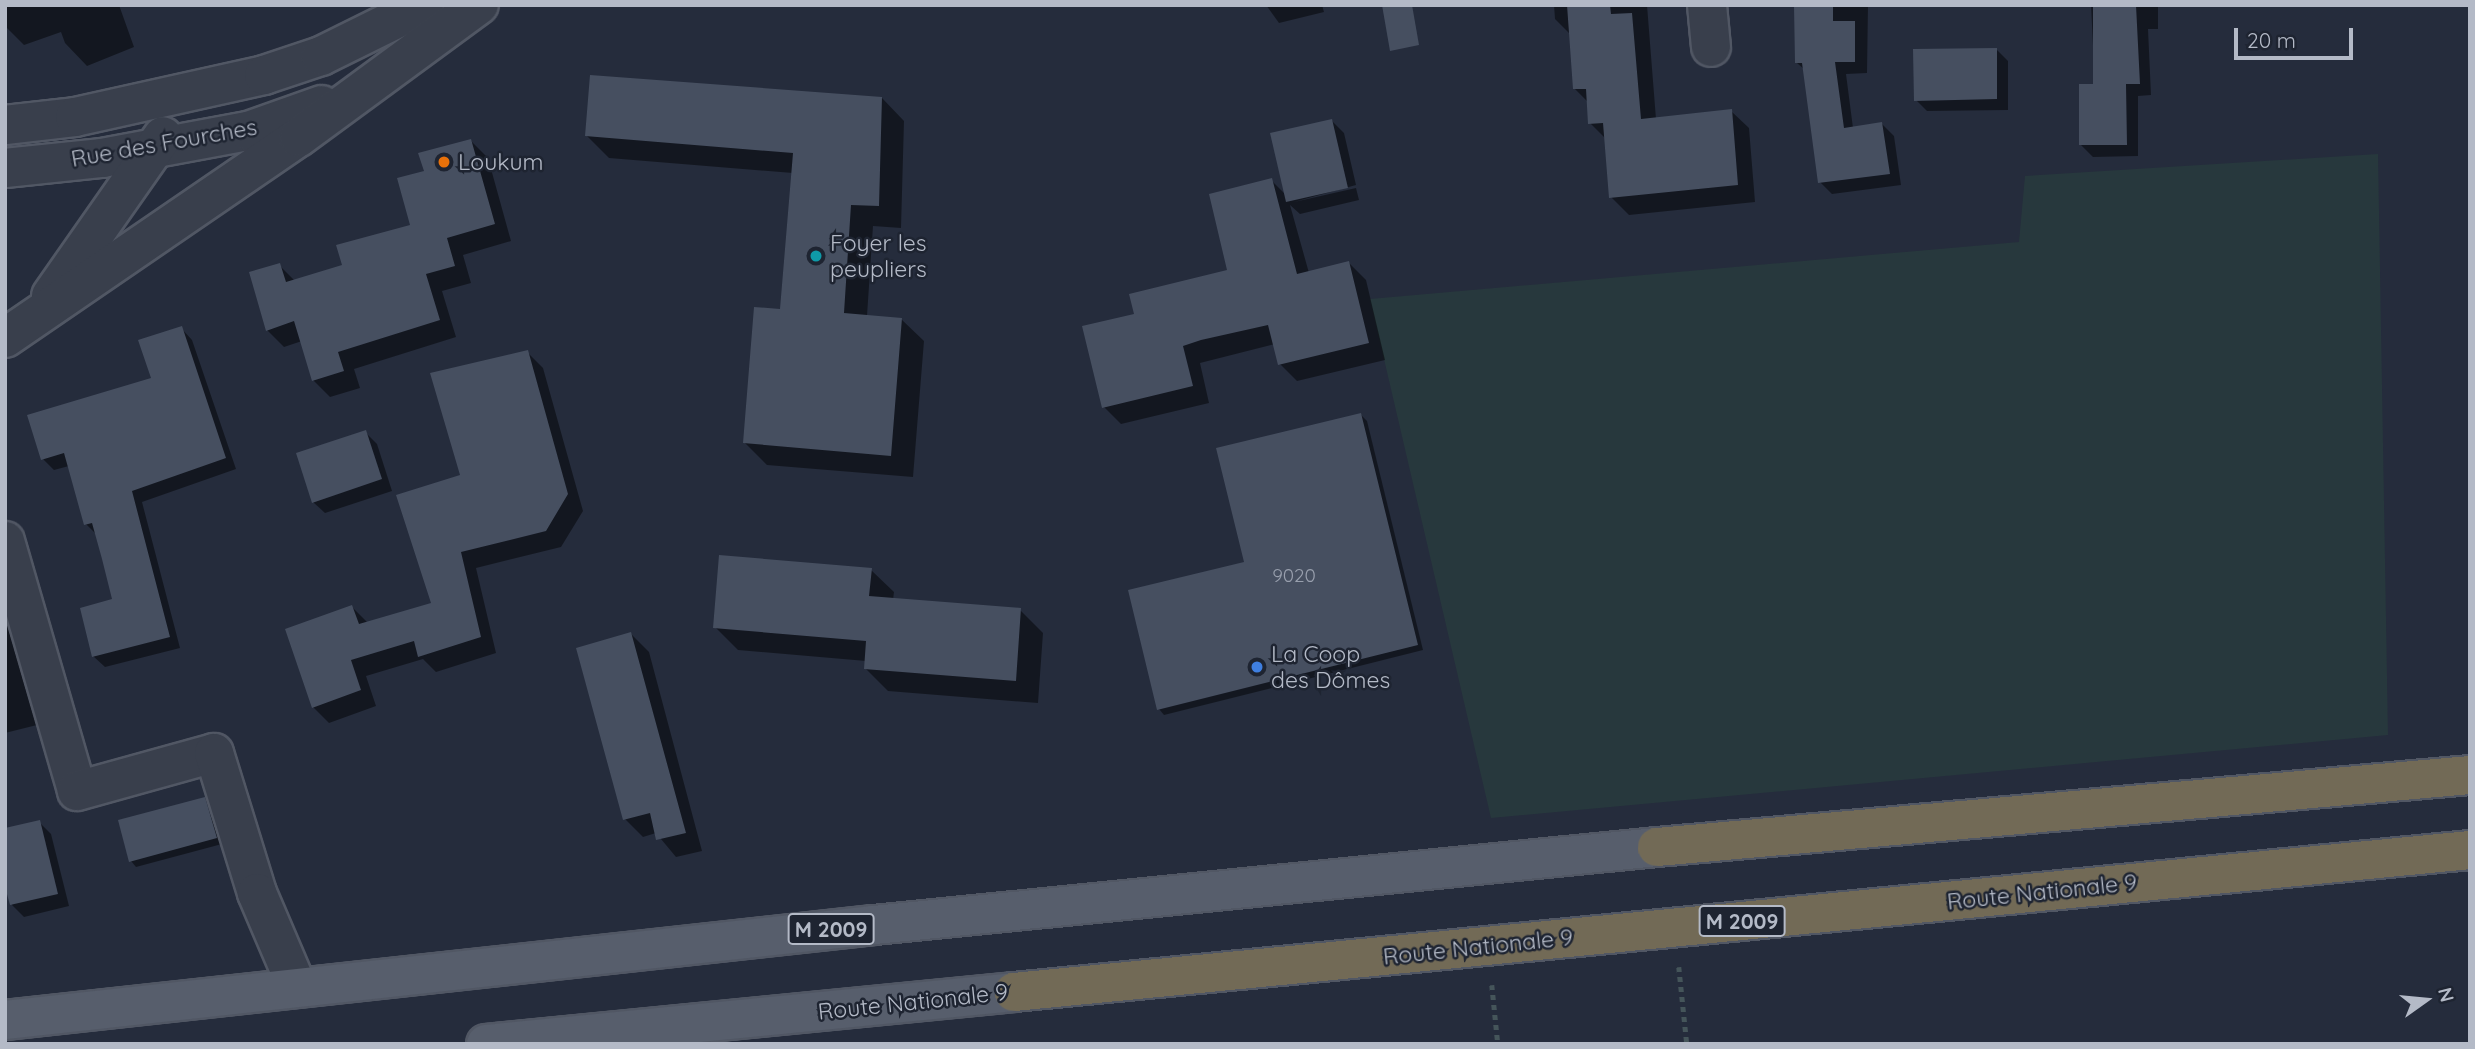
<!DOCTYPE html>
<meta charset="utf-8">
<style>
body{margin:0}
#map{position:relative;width:2475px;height:1049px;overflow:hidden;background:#252c3c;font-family:Quicksand,sans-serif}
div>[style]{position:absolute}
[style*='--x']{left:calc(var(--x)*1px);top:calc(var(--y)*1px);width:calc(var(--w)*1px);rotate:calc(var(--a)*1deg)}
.green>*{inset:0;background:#27383d}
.shadow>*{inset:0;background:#0007}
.building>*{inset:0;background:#464f60}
.path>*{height:4.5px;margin-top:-2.25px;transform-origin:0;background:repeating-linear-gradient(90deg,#45555a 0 5px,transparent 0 10px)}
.roads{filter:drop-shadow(2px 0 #515764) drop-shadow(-2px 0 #515764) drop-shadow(0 2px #515764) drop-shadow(0 -2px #515764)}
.minor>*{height:38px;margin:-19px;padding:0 19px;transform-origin:19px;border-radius:19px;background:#393f4c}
.major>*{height:38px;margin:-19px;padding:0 19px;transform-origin:19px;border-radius:19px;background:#575e6c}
.highway>*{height:38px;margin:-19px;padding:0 19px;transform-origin:19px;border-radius:19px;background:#726a56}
.dots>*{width:19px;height:19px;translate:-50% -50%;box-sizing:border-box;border:4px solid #1e2431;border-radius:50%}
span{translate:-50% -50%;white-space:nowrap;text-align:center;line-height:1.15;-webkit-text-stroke:5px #1e2431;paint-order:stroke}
.number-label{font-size:19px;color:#989fad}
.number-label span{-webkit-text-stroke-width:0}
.shield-label span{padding:2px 5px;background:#1e2431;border:2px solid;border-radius:5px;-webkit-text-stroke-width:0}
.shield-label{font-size:21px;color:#b4bac7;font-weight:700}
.street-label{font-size:23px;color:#b4bac7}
.poi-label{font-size:23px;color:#b4bac7}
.left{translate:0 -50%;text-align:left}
.frame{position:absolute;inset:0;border:7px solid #b4bac7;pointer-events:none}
.north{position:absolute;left:2391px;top:965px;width:70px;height:70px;-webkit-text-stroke:5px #1e2431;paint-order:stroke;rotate:75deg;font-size:19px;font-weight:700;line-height:28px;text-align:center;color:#b4bac7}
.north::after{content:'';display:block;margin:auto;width:24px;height:32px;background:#b4bac7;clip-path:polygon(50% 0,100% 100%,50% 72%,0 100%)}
.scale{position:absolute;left:2234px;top:28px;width:119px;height:32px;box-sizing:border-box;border:4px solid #b4bac7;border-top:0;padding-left:9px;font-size:21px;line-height:24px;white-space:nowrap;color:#b4bac7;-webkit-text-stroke:5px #1e2431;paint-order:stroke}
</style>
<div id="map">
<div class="green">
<i style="clip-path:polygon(2378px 154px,2388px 735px,1491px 818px,1370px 299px,2019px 242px,2025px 176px)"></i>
</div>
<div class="shadow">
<i style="clip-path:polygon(5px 5px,119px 5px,134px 47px,87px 66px,65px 43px,61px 32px,24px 45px,5px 26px)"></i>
<i style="clip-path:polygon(1266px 5px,1322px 5px,1324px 12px,1279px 23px)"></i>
<i style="clip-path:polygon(1554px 5px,1647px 5px,1656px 119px,1731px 111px,1749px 128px,1755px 202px,1629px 215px,1611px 197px,1606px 139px,1590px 123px,1588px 102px,1574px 88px,1571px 35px,1555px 19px)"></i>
<i style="clip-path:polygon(1797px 5px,1868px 5px,1867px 73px,1846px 74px,1853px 128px,1882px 124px,1894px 136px,1901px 185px,1832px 194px,1820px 182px,1805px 70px,1797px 63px)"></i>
<i style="clip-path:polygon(2091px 5px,2158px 5px,2158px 29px,2148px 29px,2151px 95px,2138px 96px,2138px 156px,2093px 157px,2081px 145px,2095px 86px)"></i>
<i style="clip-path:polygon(1996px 49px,2008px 61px,2008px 110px,1927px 111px,1916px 100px)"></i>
<i style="clip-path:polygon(882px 98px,904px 121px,901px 228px,873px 226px,867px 316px,901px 319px,924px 341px,913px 477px,767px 465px,745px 443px,782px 311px,793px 173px,609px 158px,587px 136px)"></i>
<i style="clip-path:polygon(1332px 121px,1344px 133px,1356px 185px,1294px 202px,1356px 188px,1359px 200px,1300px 214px,1290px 205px,1309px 273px,1349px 263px,1366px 280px,1385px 360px,1297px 381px,1280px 364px,1275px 344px,1200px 363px,1209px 403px,1121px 424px,1104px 407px,1136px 315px,1230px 272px,1271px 180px,1286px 195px)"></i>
<i style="clip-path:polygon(471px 141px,488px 158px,511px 241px,463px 255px,471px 283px,442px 291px,456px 337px,354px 369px,360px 388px,330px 397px,313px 380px,302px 341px,284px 347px,267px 330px,279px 265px,295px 281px,344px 266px,412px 226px,426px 172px)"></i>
<i style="clip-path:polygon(181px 328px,192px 340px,236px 469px,142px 502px,180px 648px,105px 667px,93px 656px,114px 600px,97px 535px,86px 524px,69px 466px,54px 470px,43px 459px,153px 379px)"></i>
<i style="clip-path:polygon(527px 352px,543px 368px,583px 511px,561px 547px,476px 568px,496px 653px,436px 672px,423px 659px,366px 676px,376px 706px,329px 723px,313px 707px,352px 607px,368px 623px,433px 604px,462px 476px)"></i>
<i style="clip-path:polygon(1361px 415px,1367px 421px,1423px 650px,1164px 715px,1159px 709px,1246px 563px)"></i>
<i style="clip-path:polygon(365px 432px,377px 444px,392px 491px,325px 513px,313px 502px)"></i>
<i style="clip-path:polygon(871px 570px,894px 592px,893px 600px,1020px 610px,1043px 633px,1038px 703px,888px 691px,865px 668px,866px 661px,738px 650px,715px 627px)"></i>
<i style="clip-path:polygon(5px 586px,45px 723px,5px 733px)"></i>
<i style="clip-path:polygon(631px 634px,649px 652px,702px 851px,676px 857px,656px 833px,643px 837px,625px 819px)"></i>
<i style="clip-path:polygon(204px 799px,222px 844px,136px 867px,131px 861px)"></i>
<i style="clip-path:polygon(39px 822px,51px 834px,69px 906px,24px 917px,12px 905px)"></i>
</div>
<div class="building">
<i style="clip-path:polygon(1382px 5px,1412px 5px,1419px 45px,1390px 51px)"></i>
<i style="clip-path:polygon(1567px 5px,1610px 5px,1611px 14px,1632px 13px,1641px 119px,1732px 109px,1738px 185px,1609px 198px,1603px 123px,1588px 124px,1586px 89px,1573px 89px)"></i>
<i style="clip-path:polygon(1794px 5px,1833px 5px,1833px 21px,1855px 21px,1855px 62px,1835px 62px,1844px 128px,1882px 122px,1890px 174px,1818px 183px,1802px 63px,1795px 63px)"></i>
<i style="clip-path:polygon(2093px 5px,2136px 5px,2140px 84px,2126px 84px,2127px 145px,2079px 145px,2079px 84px,2093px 84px)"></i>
<i style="clip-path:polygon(1997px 48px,1997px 99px,1914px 101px,1913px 49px)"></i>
<i style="clip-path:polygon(590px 75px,882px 97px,879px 206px,851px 205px,844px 313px,902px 318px,891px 456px,743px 443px,754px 307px,780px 309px,793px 153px,585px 136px)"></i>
<i style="clip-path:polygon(1332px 119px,1348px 188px,1286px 202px,1270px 133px)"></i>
<i style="clip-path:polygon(471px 139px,495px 224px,447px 238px,455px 266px,426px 274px,440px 320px,338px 352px,344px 371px,312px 381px,294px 321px,266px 331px,249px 272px,280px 263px,286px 282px,342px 265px,336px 245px,410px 225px,397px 178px,424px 171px,418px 153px)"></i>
<i style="clip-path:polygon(1272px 178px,1297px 274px,1349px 261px,1369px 343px,1278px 365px,1268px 325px,1201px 340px,1183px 346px,1193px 386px,1102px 408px,1082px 326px,1134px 314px,1129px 294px,1227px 270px,1209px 194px)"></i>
<i style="clip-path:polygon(182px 326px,226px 458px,132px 491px,170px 637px,92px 657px,80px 608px,112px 599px,102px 559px,92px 523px,84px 525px,64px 453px,41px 460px,27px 415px,151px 378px,138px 340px)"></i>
<i style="clip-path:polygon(528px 350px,568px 494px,546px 531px,461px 552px,481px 637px,418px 657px,414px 641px,351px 660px,361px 690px,312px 708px,285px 629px,352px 605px,359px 624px,431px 603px,396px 495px,460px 475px,430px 373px)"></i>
<i style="clip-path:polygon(1361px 413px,1418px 645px,1157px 710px,1128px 590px,1244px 562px,1216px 448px)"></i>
<i style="clip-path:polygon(366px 430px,382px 479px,312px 503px,296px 453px)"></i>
<i style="clip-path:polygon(719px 555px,872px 568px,869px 596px,1021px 608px,1016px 681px,864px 669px,866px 641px,713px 628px)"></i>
<i style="clip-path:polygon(631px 632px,686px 833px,656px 840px,650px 813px,623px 820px,576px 648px)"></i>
<i style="clip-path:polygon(205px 797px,217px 838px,129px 862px,118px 820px)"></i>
<i style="clip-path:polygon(40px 820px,58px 894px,10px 905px,5px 887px,5px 828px)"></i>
</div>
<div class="path">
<i style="--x:1679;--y:967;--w:77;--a:84.1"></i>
<i style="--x:1492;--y:985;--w:59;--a:84.2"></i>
</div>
<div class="roads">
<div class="minor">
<i style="--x:1707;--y:5;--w:42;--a:84.6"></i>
<i style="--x:5;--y:125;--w:70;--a:-6.5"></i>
<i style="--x:75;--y:117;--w:194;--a:-12.5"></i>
<i style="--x:264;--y:75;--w:60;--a:-18.4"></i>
<i style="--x:321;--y:56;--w:115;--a:-26.3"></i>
<i style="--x:5;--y:168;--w:98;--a:-5.9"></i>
<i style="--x:102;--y:158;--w:148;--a:-10.5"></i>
<i style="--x:248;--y:131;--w:78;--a:-19.4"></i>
<i style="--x:51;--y:296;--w:195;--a:-55"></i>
<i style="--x:5;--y:338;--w:356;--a:-34.4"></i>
<i style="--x:299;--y:137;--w:223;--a:-36.3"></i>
<i style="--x:5;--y:541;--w:260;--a:73.9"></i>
<i style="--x:77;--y:791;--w:142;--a:-15.5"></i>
<i style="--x:214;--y:753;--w:146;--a:72.9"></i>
<i style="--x:257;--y:893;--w:102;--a:66.9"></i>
</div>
<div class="major">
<i style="--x:5;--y:1020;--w:874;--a:-6.24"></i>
<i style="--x:874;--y:925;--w:787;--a:-5.69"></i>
<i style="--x:486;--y:1044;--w:531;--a:-5.62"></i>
</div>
<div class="highway">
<i style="--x:1657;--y:847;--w:816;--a:-5.06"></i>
<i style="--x:1014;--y:992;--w:1463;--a:-5.57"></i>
</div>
</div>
<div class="dots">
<i style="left:444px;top:162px;background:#e8710a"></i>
<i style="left:816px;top:256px;background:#0f9aa8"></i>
<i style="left:1257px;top:667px;background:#3f7fe0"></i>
</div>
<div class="number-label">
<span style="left:1294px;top:576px">9020</span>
</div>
<div class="shield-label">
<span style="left:1742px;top:921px">M 2009</span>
<span style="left:831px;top:929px">M 2009</span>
</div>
<div class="street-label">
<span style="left:164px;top:143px;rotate:-10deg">Rue des Fourches</span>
<span style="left:2042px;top:892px;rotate:-6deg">Route Nationale 9</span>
<span style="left:1478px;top:947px;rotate:-6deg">Route Nationale 9</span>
<span style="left:913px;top:1002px;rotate:-6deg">Route Nationale 9</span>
</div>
<div class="poi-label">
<span class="left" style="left:458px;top:162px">Loukum</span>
<span class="left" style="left:830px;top:256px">Foyer les<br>peupliers</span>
<span class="left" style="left:1271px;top:667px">La Coop<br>des Dômes</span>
</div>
<div class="frame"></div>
<div class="north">N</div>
<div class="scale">20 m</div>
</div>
